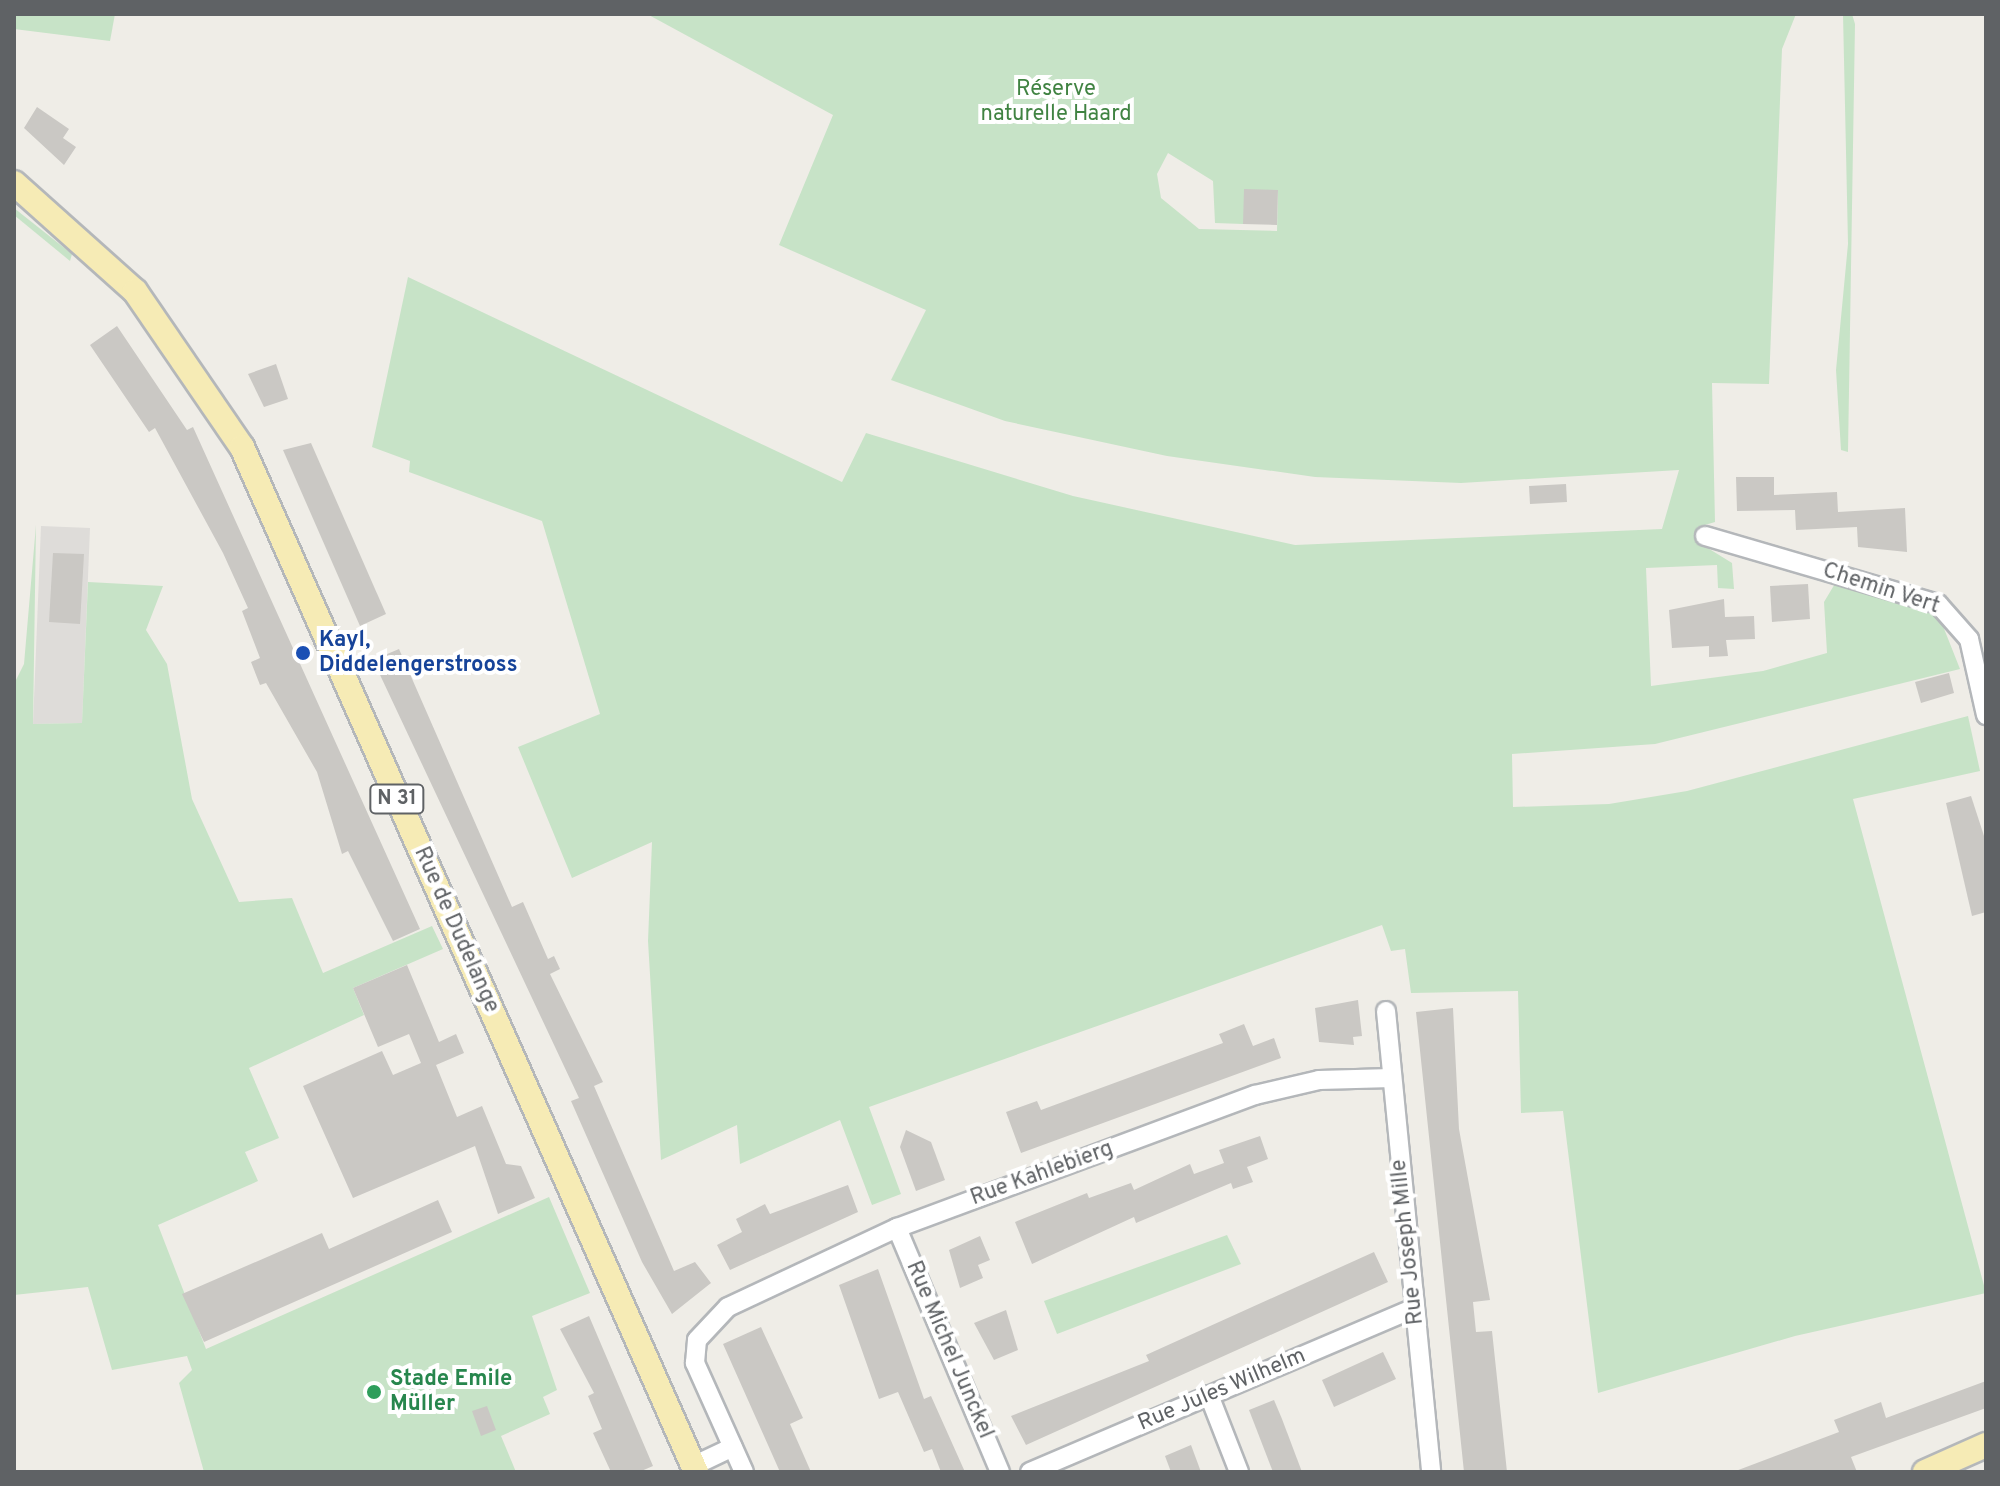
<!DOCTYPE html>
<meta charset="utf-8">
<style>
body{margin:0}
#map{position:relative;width:2000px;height:1486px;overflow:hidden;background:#efede7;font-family:Overpass,sans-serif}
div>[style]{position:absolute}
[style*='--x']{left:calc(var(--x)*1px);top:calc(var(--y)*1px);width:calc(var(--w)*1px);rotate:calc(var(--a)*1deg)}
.industrial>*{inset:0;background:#dedcd9}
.green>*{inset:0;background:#c7e3c7}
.building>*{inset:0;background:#cac8c4}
.roads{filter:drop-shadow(2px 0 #b4b7ba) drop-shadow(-2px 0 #b4b7ba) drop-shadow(0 2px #b4b7ba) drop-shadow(0 -2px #b4b7ba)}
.minor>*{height:18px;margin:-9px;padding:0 9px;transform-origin:9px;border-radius:9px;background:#fff}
.major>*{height:24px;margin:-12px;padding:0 12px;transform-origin:12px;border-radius:12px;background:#f6ebb5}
.dots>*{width:22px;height:22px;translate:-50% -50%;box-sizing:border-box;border:4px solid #fff;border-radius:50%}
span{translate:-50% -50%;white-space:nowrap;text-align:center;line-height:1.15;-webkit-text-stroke:8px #fff;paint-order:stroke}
.shield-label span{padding:2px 6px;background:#fff;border:2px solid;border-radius:6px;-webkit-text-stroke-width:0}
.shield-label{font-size:20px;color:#5f6265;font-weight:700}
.park-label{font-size:22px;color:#408342}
.street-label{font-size:22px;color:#5f6265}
.transit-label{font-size:22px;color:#164399;font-weight:700}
.left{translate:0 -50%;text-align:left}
.leisure-label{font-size:22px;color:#27864d;font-weight:700}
.frame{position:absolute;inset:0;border:16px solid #5f6265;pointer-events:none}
</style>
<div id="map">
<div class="industrial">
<i style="clip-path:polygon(41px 526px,90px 528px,82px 723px,33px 724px)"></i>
</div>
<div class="green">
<i style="clip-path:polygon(14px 14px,115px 14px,110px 41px,14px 29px)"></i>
<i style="clip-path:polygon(evenodd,647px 14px,1796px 14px,1782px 49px,1769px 384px,1712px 383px,1715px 522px,1698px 527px,1698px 542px,1732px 563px,1734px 589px,1718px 588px,1717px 565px,1646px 568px,1651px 686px,1763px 671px,1827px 653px,1824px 602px,1836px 582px,1939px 616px,1960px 669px,1655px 744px,1512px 754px,1513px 807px,1609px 804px,1687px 791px,1968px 716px,1980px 771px,1853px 799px,1986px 1293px,1795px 1336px,1598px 1393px,1563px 1111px,1521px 1113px,1518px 991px,1411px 993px,1405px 949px,1391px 951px,1382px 925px,869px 1107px,901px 1194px,872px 1205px,840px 1120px,740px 1164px,737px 1125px,661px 1160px,648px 941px,652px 842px,572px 878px,518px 747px,600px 714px,542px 521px,409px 472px,410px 461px,372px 447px,408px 277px,842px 482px,866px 433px,1073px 496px,1295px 545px,1662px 529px,1679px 470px,1461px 483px,1315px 477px,1167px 456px,1005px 421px,891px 380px,926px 310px,779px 245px,833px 115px,647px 14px,1168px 153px,1213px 181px,1215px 223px,1243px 224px,1278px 190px,1277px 231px,1199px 229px,1161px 198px,1157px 174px,1168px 153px)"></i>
<i style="clip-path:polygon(1843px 14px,1852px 14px,1855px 24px,1848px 452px,1841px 450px,1836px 370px,1848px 244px)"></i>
<i style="clip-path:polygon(14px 208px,72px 254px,70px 261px,14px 215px)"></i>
<i style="clip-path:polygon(36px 525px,33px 724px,82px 723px,88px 582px,163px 586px,146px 630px,167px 664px,192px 799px,239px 902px,292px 898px,323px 973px,432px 926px,443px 949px,353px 988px,364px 1015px,249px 1068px,279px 1138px,245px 1152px,258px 1181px,158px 1225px,206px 1349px,549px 1197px,590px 1293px,532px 1316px,557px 1390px,543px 1397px,550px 1414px,501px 1436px,516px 1472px,204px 1472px,179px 1383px,192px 1370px,187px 1356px,112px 1370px,88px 1287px,14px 1295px,14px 684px,24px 664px)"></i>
<i style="clip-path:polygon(1227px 1235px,1241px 1264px,1057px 1334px,1044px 1301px)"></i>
</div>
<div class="building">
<i style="clip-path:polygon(37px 107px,69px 129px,63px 138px,76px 147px,64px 165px,24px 128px)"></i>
<i style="clip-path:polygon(1244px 189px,1278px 190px,1277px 225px,1243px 224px)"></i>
<i style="clip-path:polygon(117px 326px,187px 430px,193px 427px,420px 929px,393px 941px,348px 851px,342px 854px,317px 772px,266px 683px,260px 685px,251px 662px,260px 658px,242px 611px,248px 608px,223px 553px,155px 428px,149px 432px,90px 345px)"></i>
<i style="clip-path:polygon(276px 364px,288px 399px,264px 407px,248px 374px)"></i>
<i style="clip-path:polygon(311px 443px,386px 614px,360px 626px,283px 450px)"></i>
<i style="clip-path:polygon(1736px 477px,1774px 477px,1774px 495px,1837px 492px,1838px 512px,1905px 508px,1907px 552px,1858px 547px,1857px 527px,1796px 530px,1795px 510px,1737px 511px)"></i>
<i style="clip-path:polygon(1566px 484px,1567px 502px,1530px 504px,1529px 486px)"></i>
<i style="clip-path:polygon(53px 553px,84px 554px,80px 624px,49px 622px)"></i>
<i style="clip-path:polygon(1808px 584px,1810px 619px,1772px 622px,1770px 586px)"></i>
<i style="clip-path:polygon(1724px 599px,1725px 617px,1754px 616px,1755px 639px,1726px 640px,1728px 656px,1709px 657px,1709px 646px,1672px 648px,1669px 610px)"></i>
<i style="clip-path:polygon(399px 649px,512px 907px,523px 902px,548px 959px,554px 956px,560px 969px,550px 974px,603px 1082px,594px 1086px,674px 1271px,695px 1262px,711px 1283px,672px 1314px,642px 1262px,571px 1101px,579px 1098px,373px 660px)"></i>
<i style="clip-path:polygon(1949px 673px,1954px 693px,1921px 703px,1915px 682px)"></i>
<i style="clip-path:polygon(1971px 796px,1986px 842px,1986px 912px,1972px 916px,1946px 803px)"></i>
<i style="clip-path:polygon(407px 965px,439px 1042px,456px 1034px,464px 1053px,436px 1065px,457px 1117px,482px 1106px,506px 1164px,521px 1166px,535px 1198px,498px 1214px,475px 1146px,353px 1198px,303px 1086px,382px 1051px,393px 1075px,421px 1063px,409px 1034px,378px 1047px,353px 988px)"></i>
<i style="clip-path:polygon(1358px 1000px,1362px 1036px,1353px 1037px,1354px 1045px,1319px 1042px,1315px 1008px)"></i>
<i style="clip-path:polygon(1453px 1008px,1459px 1129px,1490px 1300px,1473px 1302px,1476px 1332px,1492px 1331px,1507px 1472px,1464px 1472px,1416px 1012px)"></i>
<i style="clip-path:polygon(1244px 1024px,1253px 1046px,1274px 1038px,1281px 1058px,1021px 1153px,1006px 1112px,1037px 1101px,1041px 1110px,1223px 1043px,1219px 1034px)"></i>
<i style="clip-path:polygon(906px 1130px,931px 1142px,945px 1180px,916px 1191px,900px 1147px)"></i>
<i style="clip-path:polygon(1260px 1136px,1268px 1159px,1247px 1167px,1253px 1182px,1233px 1189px,1231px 1183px,1136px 1223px,1134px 1217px,1032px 1264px,1015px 1222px,1087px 1193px,1089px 1198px,1131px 1183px,1134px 1190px,1190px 1164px,1194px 1174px,1224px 1163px,1219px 1150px)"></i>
<i style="clip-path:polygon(848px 1185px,858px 1212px,730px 1270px,717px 1245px,742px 1232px,736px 1219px,765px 1204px,770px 1214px)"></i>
<i style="clip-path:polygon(438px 1200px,452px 1232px,204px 1342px,182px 1294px,322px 1233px,329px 1249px)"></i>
<i style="clip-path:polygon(980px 1236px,990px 1260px,978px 1265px,983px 1278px,960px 1288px,949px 1250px)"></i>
<i style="clip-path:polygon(1374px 1252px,1388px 1282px,1026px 1445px,1011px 1416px,1149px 1361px,1146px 1355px)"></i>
<i style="clip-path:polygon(878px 1269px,924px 1399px,931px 1396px,965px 1472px,941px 1472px,932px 1449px,924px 1452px,898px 1392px,879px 1399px,839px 1285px)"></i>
<i style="clip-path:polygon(1006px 1310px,1018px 1350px,994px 1360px,974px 1323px)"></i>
<i style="clip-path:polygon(589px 1316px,653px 1466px,639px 1472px,611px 1472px,593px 1433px,602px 1429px,588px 1396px,594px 1393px,560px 1329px)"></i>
<i style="clip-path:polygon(761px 1327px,803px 1418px,790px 1424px,811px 1472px,780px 1472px,723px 1344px)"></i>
<i style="clip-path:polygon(1383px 1352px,1396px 1379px,1334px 1407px,1322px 1380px)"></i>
<i style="clip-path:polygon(1986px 1381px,1986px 1408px,1851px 1457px,1857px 1472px,1733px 1472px,1839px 1432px,1834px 1420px,1881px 1402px,1886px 1418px)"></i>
<i style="clip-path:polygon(1274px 1400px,1282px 1419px,1302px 1472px,1273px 1472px,1249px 1410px)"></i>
<i style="clip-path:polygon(487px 1406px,496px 1430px,481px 1436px,472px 1411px)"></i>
<i style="clip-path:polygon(1191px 1445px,1201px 1472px,1171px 1472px,1165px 1456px)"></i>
</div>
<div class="roads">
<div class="minor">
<i style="--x:1705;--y:536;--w:243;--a:16.3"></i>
<i style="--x:1938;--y:604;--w:47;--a:48.5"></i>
<i style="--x:1969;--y:639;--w:78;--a:77.4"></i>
<i style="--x:1386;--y:1011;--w:463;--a:84.4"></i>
<i style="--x:897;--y:1228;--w:265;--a:67.1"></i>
<i style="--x:1209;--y:1395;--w:83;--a:68.7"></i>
<i style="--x:693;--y:1466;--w:44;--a:-25.4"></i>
<i style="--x:744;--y:1472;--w:120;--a:-114.2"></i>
<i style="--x:695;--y:1363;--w:23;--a:-85"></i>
<i style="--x:697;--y:1340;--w:45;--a:-46.8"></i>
<i style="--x:728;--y:1307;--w:187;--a:-25.1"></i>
<i style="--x:897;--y:1228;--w:382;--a:-20.4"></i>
<i style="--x:1255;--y:1095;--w:66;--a:-13.2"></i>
<i style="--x:1319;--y:1080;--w:73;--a:-1.6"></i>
<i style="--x:1030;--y:1472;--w:418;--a:-23.1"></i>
</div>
<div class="major">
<i style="--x:14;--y:183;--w:162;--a:41.8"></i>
<i style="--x:135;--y:291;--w:189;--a:55.6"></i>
<i style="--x:242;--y:447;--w:1121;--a:66.11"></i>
<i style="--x:1925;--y:1472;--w:67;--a:-23.9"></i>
</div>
</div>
<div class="dots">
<i style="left:303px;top:653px;background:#1a4fb4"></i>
<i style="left:374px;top:1392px;background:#2e9e5b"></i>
</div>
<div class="shield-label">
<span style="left:397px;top:799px">N 31</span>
</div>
<div class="park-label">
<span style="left:1056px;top:102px">Réserve<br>naturelle Haard</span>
</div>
<div class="street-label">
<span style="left:1881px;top:589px;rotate:18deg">Chemin Vert</span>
<span style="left:456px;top:930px;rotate:66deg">Rue de Dudelange</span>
<span style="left:1042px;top:1174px;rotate:-20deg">Rue Kahlebierg</span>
<span style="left:1408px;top:1242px;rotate:-96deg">Rue Joseph Mille</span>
<span style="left:949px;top:1350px;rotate:67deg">Rue Michel Junckel</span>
<span style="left:1222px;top:1390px;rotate:-23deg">Rue Jules Wilhelm</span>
</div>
<div class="transit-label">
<span class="left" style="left:319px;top:653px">Kayl,<br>Diddelengerstrooss</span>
</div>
<div class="leisure-label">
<span class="left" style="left:390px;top:1392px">Stade Emile<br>Müller</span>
</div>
<div class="frame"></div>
</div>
